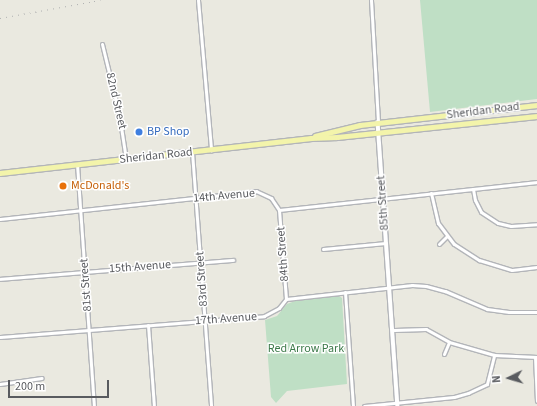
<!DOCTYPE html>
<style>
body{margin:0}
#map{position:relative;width:537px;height:406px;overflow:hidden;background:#eae9e0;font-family:"Source Sans 3",sans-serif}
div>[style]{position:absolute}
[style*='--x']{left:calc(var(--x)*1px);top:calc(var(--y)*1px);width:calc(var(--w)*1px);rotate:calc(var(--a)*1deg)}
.green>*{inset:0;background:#bfdfc5}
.roads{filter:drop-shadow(1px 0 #b3b5b9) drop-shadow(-1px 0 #b3b5b9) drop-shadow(0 1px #b3b5b9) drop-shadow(0 -1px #b3b5b9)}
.minor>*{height:3px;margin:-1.5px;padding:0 1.5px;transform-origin:1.5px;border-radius:1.5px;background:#fff}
.tertiary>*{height:3.5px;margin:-1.75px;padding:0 1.75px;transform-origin:1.75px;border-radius:1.75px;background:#fff}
.primary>*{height:4.5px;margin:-2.25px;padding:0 2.25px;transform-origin:2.25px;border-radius:2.25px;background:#f3f4ab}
.rail>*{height:1px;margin-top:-0.5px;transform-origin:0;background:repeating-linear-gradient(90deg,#b1b2b2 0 1px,transparent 0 6px)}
.dots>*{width:11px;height:11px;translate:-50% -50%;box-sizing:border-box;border:2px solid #fff;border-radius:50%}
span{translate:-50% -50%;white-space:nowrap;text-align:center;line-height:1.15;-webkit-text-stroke:3px #fff;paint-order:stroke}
.street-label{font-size:12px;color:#595b5f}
.shop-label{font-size:12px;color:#366cbe}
.left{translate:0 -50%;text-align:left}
.food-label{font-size:12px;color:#c56008}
.park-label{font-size:12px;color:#3d7a4a}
.north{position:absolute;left:489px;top:358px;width:40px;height:40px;-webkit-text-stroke:3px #fff;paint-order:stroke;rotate:265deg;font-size:11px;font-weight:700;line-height:16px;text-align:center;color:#595b5f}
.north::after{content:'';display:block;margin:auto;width:14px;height:18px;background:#595b5f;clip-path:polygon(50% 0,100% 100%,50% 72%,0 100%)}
.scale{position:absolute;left:8px;top:380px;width:101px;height:18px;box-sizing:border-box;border:2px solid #595b5f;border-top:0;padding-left:5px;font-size:12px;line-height:14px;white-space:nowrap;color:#595b5f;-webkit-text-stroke:3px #fff;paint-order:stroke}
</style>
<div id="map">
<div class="green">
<i style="clip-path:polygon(420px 0,537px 0,537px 99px,430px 112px)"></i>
<i style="clip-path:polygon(339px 296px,342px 298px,347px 384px,287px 391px,276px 403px,271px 397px,265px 320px,277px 316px,287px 304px,295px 301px)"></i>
</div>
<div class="roads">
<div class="minor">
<i style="--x:198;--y:0;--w:151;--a:85"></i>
<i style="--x:371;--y:0;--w:122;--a:86.7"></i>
<i style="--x:102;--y:44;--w:72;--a:76.3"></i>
<i style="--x:119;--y:114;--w:46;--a:81.2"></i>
<i style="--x:192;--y:152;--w:255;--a:85.7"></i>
<i style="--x:77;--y:164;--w:243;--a:86"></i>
<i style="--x:473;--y:189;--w:11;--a:80"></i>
<i style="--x:475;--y:200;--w:13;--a:63"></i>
<i style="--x:481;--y:212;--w:20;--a:33"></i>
<i style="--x:498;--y:223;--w:13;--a:13"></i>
<i style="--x:511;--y:226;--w:26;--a:-4"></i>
<i style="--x:431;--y:193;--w:31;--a:77"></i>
<i style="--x:438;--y:223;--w:26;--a:53"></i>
<i style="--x:454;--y:244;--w:30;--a:33"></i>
<i style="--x:479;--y:260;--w:34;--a:17"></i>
<i style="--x:512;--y:270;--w:25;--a:-7"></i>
<i style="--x:279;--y:210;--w:260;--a:-6.2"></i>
<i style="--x:0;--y:219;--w:258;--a:-6.2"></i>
<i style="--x:256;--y:191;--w:17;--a:25"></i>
<i style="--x:271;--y:198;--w:14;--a:56"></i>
<i style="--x:279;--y:210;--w:89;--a:85.5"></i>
<i style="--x:439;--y:244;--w:11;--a:-45"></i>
<i style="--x:323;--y:249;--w:63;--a:-5.4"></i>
<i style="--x:0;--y:279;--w:234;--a:-4.7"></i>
<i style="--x:345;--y:292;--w:114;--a:86"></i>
<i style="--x:148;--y:325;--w:81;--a:85.8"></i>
<i style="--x:394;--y:330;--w:32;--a:-2"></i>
<i style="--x:426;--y:329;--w:26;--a:29"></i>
<i style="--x:449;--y:342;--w:47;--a:16.1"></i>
<i style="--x:494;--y:355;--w:43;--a:2.7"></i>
<i style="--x:0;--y:337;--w:265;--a:-4.5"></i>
<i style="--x:264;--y:316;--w:17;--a:-28"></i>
<i style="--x:279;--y:308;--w:11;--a:-52"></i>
<i style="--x:286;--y:299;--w:127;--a:-6.3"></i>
<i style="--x:412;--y:285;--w:14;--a:4"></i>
<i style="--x:426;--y:286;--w:20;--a:15"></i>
<i style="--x:445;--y:291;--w:46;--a:23.2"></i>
<i style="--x:487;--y:309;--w:22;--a:8"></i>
<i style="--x:509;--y:312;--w:28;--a:0"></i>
<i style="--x:444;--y:354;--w:13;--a:-67"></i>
<i style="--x:535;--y:357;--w:44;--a:87.4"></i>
<i style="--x:0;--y:384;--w:42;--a:-8.1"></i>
<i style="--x:364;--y:406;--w:90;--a:-5.7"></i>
<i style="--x:454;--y:397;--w:15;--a:-16"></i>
<i style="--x:468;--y:393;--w:21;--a:-25"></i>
<i style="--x:487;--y:384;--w:30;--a:-76"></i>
</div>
<div class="tertiary">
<i style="--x:378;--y:122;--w:285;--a:86"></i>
</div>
<div class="primary">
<i style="--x:315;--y:136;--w:46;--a:-13.7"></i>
<i style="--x:360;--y:125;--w:178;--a:-6.4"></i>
<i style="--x:0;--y:173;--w:313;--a:-6.4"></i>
<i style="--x:311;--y:138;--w:26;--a:-2"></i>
<i style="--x:337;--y:137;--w:201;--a:-6"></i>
</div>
</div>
<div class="rail">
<i style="--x:0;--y:18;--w:102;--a:-10.2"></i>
</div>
<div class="dots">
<i style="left:139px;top:132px;background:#3f7fe0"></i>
<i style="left:63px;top:186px;background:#e8710a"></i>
</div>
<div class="street-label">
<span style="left:116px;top:101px;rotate:77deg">82nd Street</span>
<span style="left:483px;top:111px;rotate:-7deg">Sheridan Road</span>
<span style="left:156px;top:156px;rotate:-6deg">Sheridan Road</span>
<span style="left:224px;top:196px;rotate:-5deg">14th Avenue</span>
<span style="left:383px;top:203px;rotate:-94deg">85th Street</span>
<span style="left:283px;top:254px;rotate:-94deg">84th Street</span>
<span style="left:140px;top:267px;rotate:-4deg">15th Avenue</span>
<span style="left:202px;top:279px;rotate:-94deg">83rd Street</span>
<span style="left:86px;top:285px;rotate:-94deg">81st Street</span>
<span style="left:226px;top:319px;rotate:-4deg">17th Avenue</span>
</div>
<div class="shop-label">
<span class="left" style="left:147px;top:132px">BP Shop</span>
</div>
<div class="food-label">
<span class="left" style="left:71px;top:186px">McDonald's</span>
</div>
<div class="park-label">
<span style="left:306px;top:349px">Red Arrow Park</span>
</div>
<div class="north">N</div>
<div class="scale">200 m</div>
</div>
